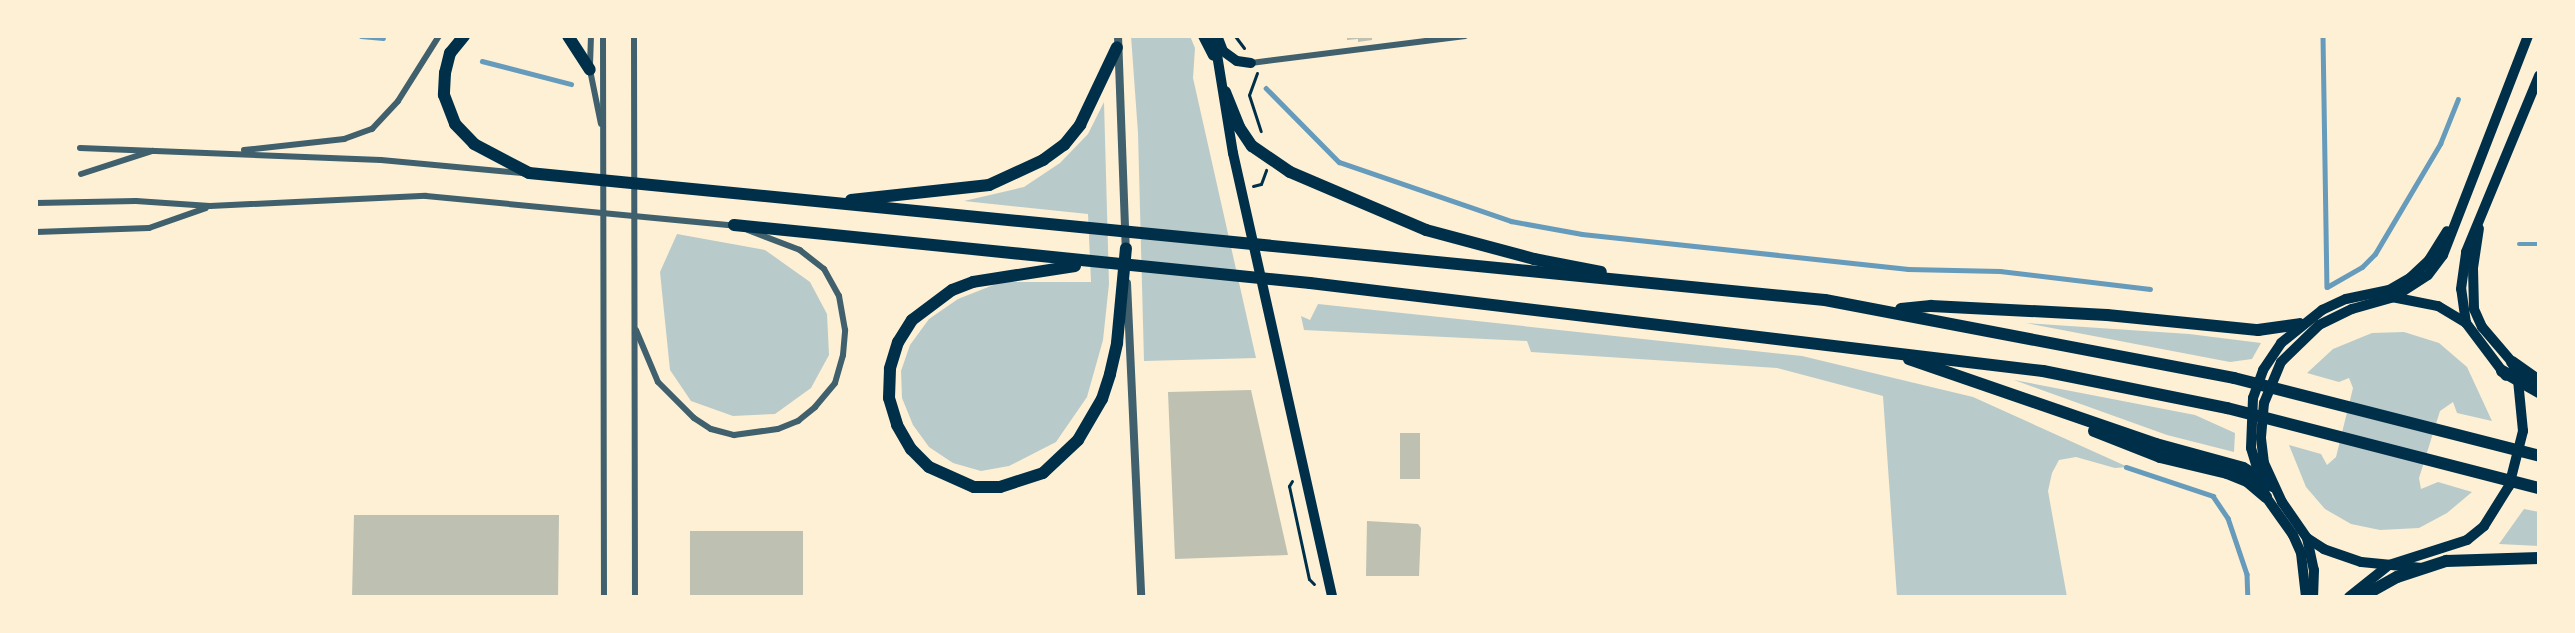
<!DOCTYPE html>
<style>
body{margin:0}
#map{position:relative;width:2575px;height:633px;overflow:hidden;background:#fdf0d5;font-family:"IBM Plex Sans",sans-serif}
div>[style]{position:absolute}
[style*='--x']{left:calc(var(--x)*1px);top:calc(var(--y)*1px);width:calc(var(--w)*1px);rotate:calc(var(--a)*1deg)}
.green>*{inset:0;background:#b9caca}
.stream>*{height:4.5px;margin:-2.25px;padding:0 2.25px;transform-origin:2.25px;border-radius:2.25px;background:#669bbc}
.building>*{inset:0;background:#bec0b2}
.path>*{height:3px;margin:-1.5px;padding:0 1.5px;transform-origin:1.5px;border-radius:1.5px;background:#003049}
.minor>*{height:6px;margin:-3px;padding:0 3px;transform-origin:3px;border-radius:3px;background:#3f606c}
.tertiary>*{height:8px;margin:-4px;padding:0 4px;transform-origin:4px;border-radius:4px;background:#3f606c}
.primary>*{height:10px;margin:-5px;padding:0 5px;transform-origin:5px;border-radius:5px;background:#003049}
.trunk>*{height:10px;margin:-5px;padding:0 5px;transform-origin:5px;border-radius:5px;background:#003049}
.motorway>*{height:12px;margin:-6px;padding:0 6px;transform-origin:6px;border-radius:6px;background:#003049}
span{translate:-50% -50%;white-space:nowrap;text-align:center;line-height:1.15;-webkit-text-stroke:6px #fdf0d5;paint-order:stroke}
.frame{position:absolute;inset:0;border:38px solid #fdf0d5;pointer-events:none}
</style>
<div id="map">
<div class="green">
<i style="clip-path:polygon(1131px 36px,1190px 36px,1195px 48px,1193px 78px,1256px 358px,1144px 361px,1138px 133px)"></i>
<i style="clip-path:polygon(1104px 102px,1109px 284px,1103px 340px,1087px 397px,1056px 442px,1009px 466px,981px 471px,953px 463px,929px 447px,913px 425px,902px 398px,901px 371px,910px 345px,929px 319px,958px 299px,1001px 282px,1091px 282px,1088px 214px,964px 201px,1024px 187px,1060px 163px,1088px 134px)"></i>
<i style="clip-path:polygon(677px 234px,765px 250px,810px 282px,827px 314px,829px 355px,811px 388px,775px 414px,733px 416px,691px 401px,670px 370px,660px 272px)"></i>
<i style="clip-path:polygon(1318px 304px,1802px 356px,1973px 397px,2128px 467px,2115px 468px,2076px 457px,2059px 460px,2052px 473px,2048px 491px,2067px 597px,1897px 597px,1883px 396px,1777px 368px,1531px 352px,1527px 341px,1304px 330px,1301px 316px,1310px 320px)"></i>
<i style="clip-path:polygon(2026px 323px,2189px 334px,2261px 343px,2252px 359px,2230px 362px)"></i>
<i style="clip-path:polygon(2404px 332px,2439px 343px,2467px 367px,2492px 421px,2457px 413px,2453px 402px,2440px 411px,2419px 478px,2421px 489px,2438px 482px,2472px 492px,2447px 513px,2419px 528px,2380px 530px,2351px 524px,2325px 509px,2306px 487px,2289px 445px,2321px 454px,2327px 465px,2336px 457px,2353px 388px,2349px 378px,2339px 382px,2307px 373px,2333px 349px,2372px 333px)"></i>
<i style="clip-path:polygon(2014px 380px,2195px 415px,2235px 433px,2234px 452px,2167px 435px)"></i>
<i style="clip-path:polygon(2524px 509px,2539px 512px,2539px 546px,2499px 544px)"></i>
</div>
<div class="stream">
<i style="--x:361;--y:36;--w:22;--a:5"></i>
<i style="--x:2323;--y:36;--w:251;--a:89.1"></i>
<i style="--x:2327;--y:287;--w:40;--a:-29.7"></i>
<i style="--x:2362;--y:267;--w:18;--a:-45"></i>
<i style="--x:2375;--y:254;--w:128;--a:-59.4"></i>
<i style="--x:2440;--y:144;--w:48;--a:-68.2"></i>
<i style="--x:482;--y:61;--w:92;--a:14.5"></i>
<i style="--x:1266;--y:88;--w:104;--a:45.4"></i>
<i style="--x:1339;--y:162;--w:182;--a:18.9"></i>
<i style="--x:1511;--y:221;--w:72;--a:10.4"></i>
<i style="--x:1582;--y:234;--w:328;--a:6.1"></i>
<i style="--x:1908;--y:269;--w:92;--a:1.2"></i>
<i style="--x:2000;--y:271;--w:151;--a:6.8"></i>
<i style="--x:2519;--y:244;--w:20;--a:0"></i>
<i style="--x:2126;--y:467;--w:92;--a:18.4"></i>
<i style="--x:2213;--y:496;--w:27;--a:56"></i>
<i style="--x:2228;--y:518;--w:59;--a:71.3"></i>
<i style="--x:2247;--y:574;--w:23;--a:88"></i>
</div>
<div class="building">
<i style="clip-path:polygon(1347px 36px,1372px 36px,1372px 40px,1358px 42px,1358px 39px,1347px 40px)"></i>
<i style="clip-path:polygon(1251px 390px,1288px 555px,1175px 559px,1168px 392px)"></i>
<i style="clip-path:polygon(1400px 433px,1420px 433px,1420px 479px,1400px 479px)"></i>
<i style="clip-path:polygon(354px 515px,559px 515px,558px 597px,352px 597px)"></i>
<i style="clip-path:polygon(1367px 521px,1418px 524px,1421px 528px,1419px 576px,1366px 576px)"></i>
<i style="clip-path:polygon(690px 531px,803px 531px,803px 597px,690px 597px)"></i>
</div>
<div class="path">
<i style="--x:1235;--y:36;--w:15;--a:53"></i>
<i style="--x:1257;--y:73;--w:23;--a:110"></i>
<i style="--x:1249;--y:95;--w:38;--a:72"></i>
<i style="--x:1253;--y:186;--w:8;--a:-14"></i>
<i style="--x:1261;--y:184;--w:15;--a:-70"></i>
<i style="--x:1292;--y:481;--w:6;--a:121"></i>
<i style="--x:1289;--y:486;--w:95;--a:77.9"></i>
<i style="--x:1309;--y:579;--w:7;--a:45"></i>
</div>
<div class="minor">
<i style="--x:591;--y:36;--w:34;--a:92"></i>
<i style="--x:590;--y:70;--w:55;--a:78.5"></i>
<i style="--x:603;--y:36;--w:561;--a:89.9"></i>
<i style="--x:634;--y:36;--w:561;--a:89.9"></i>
<i style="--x:1251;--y:63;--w:216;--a:-7.2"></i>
<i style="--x:80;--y:148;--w:301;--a:2.3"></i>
<i style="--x:381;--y:160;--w:142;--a:5.3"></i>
<i style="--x:244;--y:150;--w:101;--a:-6.3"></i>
<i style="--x:344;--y:139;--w:30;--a:-20"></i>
<i style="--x:372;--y:129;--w:38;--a:-47"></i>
<i style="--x:398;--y:101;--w:77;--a:-57.8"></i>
<i style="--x:81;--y:174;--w:75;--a:-17.9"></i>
<i style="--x:36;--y:203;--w:100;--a:-1.1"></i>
<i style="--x:136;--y:201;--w:74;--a:3.9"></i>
<i style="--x:210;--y:206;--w:216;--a:-2.7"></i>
<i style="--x:426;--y:196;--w:311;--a:5.5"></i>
<i style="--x:36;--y:232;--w:113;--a:-2"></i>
<i style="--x:149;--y:228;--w:60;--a:-19.3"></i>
<i style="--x:636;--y:330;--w:56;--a:67.1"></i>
<i style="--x:658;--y:382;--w:51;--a:45"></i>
<i style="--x:694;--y:418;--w:20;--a:33"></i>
<i style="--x:711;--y:429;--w:24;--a:15"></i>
<i style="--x:734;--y:435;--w:44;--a:-7.8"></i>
<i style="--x:778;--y:429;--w:22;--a:-22"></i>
<i style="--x:798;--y:421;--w:22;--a:-39"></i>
<i style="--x:815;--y:407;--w:31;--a:-50"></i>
<i style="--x:835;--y:383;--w:29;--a:-74"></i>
<i style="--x:843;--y:355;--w:25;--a:-85"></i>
<i style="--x:845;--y:330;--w:35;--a:-100"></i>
<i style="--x:839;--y:296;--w:31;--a:-119"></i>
<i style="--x:824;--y:269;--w:31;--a:-142"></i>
<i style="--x:800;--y:250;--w:56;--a:-159"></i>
</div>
<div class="tertiary">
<i style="--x:1118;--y:36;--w:216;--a:87.9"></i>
<i style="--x:1127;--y:283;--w:314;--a:87.4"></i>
</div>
<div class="primary">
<i style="--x:1203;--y:36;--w:22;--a:63"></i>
<i style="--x:1214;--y:36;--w:119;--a:80.8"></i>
<i style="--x:1233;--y:153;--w:455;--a:77.4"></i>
<i style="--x:1218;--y:38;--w:14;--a:69"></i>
<i style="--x:1223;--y:51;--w:17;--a:36"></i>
<i style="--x:1237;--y:61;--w:14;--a:8"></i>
</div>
<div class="trunk">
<i style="--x:2392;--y:297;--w:47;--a:11.1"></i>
<i style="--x:2438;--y:306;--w:33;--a:31"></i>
<i style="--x:2466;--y:323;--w:66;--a:53"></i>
<i style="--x:2466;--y:323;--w:34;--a:-98"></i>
<i style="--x:2461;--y:289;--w:37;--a:-82"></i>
<i style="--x:2466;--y:252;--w:191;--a:-67.5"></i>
<i style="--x:2307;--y:538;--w:33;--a:78"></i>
<i style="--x:2314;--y:570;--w:27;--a:92"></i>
<i style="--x:2422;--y:568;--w:61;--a:-174.4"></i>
<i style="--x:2361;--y:562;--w:39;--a:-161"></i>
<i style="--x:2324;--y:549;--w:20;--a:-147"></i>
<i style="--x:2307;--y:538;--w:44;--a:-124.8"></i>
<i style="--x:2282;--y:502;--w:43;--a:-114.8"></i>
<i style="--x:2264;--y:463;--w:26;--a:-97"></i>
<i style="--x:2261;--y:437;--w:34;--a:-85"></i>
<i style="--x:2264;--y:403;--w:44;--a:-67.5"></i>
<i style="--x:2281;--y:362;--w:53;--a:-44.2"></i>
<i style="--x:2319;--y:325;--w:37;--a:-26"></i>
<i style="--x:2352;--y:309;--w:44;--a:-15.9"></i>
<i style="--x:2394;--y:297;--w:40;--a:-32.9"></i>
<i style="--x:2428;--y:275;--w:25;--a:-53"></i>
<i style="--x:2443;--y:255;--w:235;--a:-68.8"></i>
<i style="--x:2306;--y:597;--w:44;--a:-96.5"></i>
<i style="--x:2301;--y:553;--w:20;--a:-114"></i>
<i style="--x:2293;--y:535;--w:47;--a:-125.4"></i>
<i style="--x:2266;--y:497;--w:51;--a:-107"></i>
<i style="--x:2251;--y:448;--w:50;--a:-87.7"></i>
<i style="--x:2253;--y:398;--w:30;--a:-70"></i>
<i style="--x:2263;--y:370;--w:32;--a:-56"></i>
<i style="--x:2281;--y:343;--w:53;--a:-38.8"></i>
<i style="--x:2322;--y:310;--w:26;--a:-25"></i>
<i style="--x:2346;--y:299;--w:44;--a:-11.8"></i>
<i style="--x:2389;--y:290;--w:24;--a:-30"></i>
<i style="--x:2410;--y:278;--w:26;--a:-43"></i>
<i style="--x:2429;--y:260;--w:34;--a:-58"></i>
<i style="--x:2349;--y:597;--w:51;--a:-38.7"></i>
<i style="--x:2389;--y:565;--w:82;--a:-17.8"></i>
<i style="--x:2467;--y:540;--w:22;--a:-39"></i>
<i style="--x:2484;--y:526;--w:47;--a:-58"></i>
<i style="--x:2509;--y:486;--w:57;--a:-75.7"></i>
<i style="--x:2523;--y:431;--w:51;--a:-95.6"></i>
<i style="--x:2518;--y:380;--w:19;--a:-108"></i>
<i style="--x:2512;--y:362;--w:46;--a:-130.6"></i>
<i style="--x:2482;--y:327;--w:20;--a:-114"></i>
<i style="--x:2474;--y:309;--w:41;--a:-91.4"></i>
<i style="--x:2473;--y:268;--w:40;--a:-81.5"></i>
</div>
<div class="motorway">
<i style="--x:464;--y:36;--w:22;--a:129"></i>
<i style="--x:450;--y:53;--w:21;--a:104"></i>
<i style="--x:445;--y:73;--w:22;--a:93"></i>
<i style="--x:444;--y:95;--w:31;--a:69"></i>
<i style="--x:455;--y:124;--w:28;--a:46"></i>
<i style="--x:474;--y:144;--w:62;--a:27.8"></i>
<i style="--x:529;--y:173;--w:1302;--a:5.6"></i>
<i style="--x:1825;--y:300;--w:416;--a:10.8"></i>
<i style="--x:2234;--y:378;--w:315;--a:14.3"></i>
<i style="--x:568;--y:36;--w:40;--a:57.1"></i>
<i style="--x:1225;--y:92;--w:38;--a:68"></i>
<i style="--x:1239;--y:127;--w:23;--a:56"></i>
<i style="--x:1252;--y:146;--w:46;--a:34.4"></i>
<i style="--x:1290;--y:172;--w:148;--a:23.1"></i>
<i style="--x:1426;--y:230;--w:112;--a:15"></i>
<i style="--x:1534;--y:259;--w:68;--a:11"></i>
<i style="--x:851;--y:200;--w:139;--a:-6.2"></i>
<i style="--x:989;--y:185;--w:60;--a:-24.8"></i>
<i style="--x:1043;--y:160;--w:26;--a:-36"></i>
<i style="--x:1064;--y:145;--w:26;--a:-51"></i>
<i style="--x:1080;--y:125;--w:86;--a:-64.6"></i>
<i style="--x:734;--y:225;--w:579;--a:5.75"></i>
<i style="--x:1310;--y:283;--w:738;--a:6.85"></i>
<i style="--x:2043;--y:371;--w:188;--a:11.4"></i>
<i style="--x:2227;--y:408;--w:322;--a:14.4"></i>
<i style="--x:1075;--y:266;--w:103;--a:171.1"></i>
<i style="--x:973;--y:282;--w:22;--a:159"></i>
<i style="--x:952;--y:290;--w:50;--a:143.1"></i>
<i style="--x:912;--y:320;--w:26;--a:122"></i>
<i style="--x:898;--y:342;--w:28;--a:107"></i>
<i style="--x:890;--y:369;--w:29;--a:92"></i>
<i style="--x:889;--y:398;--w:28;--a:73"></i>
<i style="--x:897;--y:425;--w:28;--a:60"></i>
<i style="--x:911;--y:449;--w:25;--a:45"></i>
<i style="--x:929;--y:467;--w:49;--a:24"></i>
<i style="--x:974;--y:487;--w:26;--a:0"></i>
<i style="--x:1000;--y:487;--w:45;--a:-18"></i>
<i style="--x:1043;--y:473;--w:48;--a:-43.3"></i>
<i style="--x:1078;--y:440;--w:48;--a:-59.7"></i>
<i style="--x:1102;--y:399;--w:26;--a:-72"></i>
<i style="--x:1110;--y:374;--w:32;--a:-77"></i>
<i style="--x:1117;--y:343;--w:95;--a:-84.6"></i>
<i style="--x:1901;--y:309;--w:30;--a:-6"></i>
<i style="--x:1931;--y:306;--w:176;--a:2.9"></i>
<i style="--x:2107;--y:315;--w:152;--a:5.7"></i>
<i style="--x:2258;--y:330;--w:42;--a:-8.1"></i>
<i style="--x:1909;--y:359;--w:261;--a:19"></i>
<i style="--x:2156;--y:444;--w:90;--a:15.4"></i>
<i style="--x:2243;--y:468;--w:35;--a:31"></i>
<i style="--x:2512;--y:362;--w:33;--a:35"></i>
<i style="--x:2502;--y:371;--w:43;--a:29.6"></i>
<i style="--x:2094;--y:431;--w:71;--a:21.5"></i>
<i style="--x:2160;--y:457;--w:69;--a:13.4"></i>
<i style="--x:2227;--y:473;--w:22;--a:22"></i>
<i style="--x:2247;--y:481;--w:25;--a:40"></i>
<i style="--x:2361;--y:597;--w:41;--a:-29.1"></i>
<i style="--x:2397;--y:577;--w:52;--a:-18.1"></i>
<i style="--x:2446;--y:561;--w:93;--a:-1.8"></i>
</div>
<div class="frame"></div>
</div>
